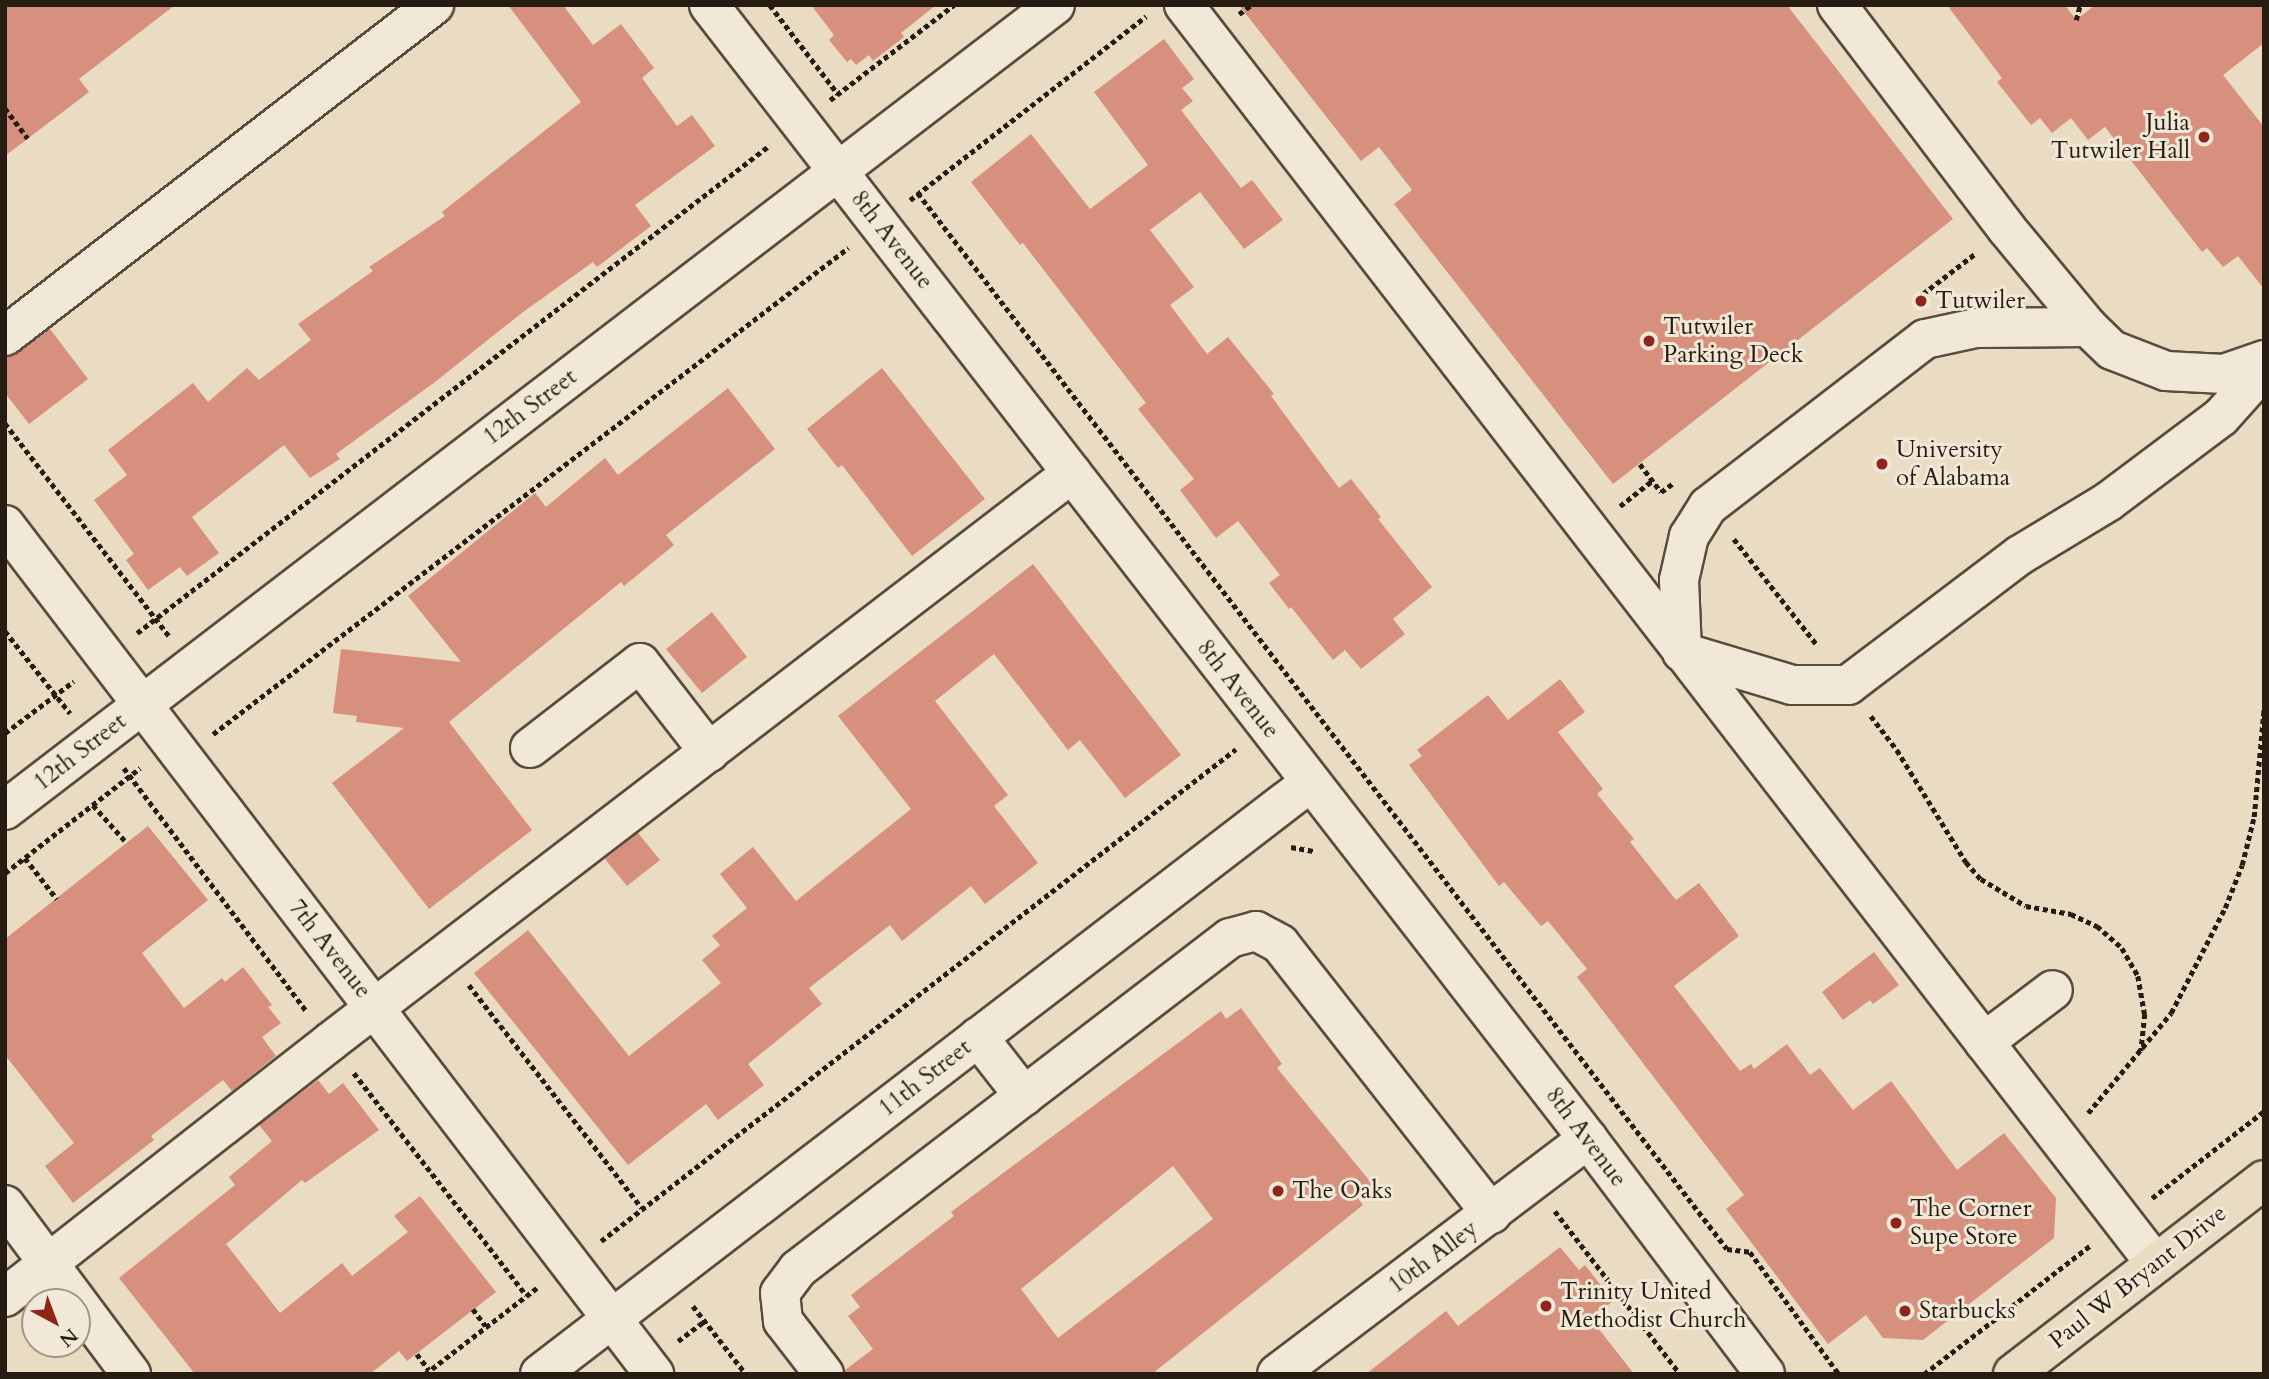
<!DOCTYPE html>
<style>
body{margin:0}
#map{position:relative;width:2269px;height:1379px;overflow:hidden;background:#e9dcc3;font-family:Cardo,serif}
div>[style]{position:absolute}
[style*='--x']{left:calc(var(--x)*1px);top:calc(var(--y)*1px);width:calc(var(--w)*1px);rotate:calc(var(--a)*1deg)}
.building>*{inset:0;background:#d78f7e}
.path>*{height:4.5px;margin-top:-2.25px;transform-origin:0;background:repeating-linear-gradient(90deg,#271c12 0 5px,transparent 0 8.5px)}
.roads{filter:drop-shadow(2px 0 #584c3e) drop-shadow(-2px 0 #584c3e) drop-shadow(0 2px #584c3e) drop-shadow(0 -2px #584c3e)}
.minor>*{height:38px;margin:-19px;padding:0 19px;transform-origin:19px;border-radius:19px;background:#f1e8d8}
.major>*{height:38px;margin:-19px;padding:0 19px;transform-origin:19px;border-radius:19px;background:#e9dcc3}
.dots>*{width:19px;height:19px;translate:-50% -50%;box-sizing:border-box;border:4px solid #f1e8d8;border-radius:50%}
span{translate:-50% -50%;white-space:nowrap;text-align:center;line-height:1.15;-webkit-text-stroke:6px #f1e8d8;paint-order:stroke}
.poi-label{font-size:24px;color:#271c12}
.right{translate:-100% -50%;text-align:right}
.left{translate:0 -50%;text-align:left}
.street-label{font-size:24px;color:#271c12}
.frame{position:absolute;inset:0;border:7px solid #271c12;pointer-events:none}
.north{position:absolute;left:21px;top:1288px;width:70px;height:70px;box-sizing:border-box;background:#f1e8d8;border:2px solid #a09689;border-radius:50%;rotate:139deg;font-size:19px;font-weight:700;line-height:28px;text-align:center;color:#271c12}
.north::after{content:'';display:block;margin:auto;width:24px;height:32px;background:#8f2418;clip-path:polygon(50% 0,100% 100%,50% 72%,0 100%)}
</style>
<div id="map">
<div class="building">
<i style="clip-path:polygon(5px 5px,175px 5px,79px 79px,89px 92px,5px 156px)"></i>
<i style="clip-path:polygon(508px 5px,563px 5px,593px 45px,621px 24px,654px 68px,642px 78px,677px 126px,692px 115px,715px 146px,635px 205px,651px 226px,597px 267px,593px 262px,523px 312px,435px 382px,336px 454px,340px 459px,310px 478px,284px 445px,192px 517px,219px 553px,187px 576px,180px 567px,148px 590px,126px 560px,134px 554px,94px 500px,127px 475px,108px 450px,193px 383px,208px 402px,247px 368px,259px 380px,311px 340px,298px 324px,373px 271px,369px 267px,445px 216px,442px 212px,581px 102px)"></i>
<i style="clip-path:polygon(811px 5px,936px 5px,901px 33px,904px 37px,873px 61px,869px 55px,856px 65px,851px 59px,847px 62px,829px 40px,834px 35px)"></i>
<i style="clip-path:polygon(1239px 5px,1787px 5px,1953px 219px,1613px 484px,1394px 204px,1412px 190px,1379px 147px,1361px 161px)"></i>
<i style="clip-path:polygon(1947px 5px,2065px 5px,2076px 20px,2095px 5px,2264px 5px,2264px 43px,2223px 75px,2264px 127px,2264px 289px,2238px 256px,2223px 267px,2207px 248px,2202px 252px,2105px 127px,2088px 140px,2071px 118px,2052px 133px,2040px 118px,2031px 125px,1997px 82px,2002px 78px)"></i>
<i style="clip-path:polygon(1164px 39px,1194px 79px,1182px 88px,1193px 101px,1181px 110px,1241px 188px,1252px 180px,1283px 220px,1244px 249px,1200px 192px,1150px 230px,1194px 287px,1170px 305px,1207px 354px,1228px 337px,1274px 394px,1271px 396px,1339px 488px,1351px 479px,1381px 517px,1378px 519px,1432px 587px,1393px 619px,1405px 634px,1361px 669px,1345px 650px,1333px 660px,1291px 607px,1289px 609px,1269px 583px,1280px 575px,1238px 521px,1216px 538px,1180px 490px,1194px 479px,1138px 409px,1146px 403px,1023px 243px,1020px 245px,971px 182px,1031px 134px,1090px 209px,1148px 165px,1094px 92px)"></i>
<i style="clip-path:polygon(50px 329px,88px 379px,29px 424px,5px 393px,5px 359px,18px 353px)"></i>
<i style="clip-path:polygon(882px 368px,985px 499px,912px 556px,842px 465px,838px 468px,807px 429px)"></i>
<i style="clip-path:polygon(728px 388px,775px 449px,666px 535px,674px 545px,624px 586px,621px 582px,449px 722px,532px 830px,429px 909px,332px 783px,404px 728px,356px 722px,357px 716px,333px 713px,341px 649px,461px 662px,408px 596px,535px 493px,546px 507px,605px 458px,618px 475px)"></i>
<i style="clip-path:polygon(1033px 564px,1181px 755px,1125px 798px,1080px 740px,1068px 750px,994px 654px,935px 701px,1008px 795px,994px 806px,1038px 863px,985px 904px,971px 886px,902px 941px,890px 925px,809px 988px,822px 1004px,748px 1064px,764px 1085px,718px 1120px,706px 1104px,628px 1165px,474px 973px,528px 930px,629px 1056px,721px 983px,702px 960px,720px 945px,712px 936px,747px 908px,720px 874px,753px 847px,796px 901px,911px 809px,838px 716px)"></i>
<i style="clip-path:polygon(712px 612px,747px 657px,702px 693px,666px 649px)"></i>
<i style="clip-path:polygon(1560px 679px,1585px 712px,1558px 732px,1603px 789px,1597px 794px,1634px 839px,1630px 842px,1676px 900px,1699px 883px,1739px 936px,1674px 986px,1740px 1071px,1751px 1064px,1754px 1069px,1787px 1044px,1810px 1075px,1820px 1068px,1853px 1110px,1891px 1081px,1957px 1170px,2004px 1133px,2056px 1198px,2054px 1238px,1923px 1340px,1883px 1338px,1866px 1315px,1828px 1344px,1726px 1209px,1744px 1195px,1577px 977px,1587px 969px,1548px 921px,1541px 926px,1504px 882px,1499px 886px,1409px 765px,1422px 756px,1417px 750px,1488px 695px,1508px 720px)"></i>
<i style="clip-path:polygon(148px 826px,208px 900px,142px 953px,184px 1008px,222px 978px,225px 982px,243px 967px,272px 1005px,268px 1007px,281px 1023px,262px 1037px,276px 1056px,232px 1091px,223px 1080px,151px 1136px,154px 1140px,73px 1203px,45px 1166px,74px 1143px,5px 1055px,5px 939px)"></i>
<i style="clip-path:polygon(638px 833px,660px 860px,627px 886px,605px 859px)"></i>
<i style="clip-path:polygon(1874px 952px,1899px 985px,1873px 1004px,1870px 1000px,1843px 1020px,1822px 992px)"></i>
<i style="clip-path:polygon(evenodd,1241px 1008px,1282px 1064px,1277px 1068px,1373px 1185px,1357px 1197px,1363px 1205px,1152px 1374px,845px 1374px,845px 1370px,873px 1349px,848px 1316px,860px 1307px,851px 1295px,954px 1216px,951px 1212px,1221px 1011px,1226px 1019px,1241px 1008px,1173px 1166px,1213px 1219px,1058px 1338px,1021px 1289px,1173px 1166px)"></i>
<i style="clip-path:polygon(318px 1080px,329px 1094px,343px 1083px,379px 1130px,305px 1183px,302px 1180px,226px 1244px,280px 1313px,342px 1263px,352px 1276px,408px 1232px,394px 1216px,420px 1196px,496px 1292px,407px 1361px,399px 1351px,370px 1374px,195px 1374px,119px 1278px,235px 1185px,229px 1177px,272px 1141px,259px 1125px)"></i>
<i style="clip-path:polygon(1560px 1247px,1579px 1270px,1585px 1265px,1613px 1301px,1591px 1319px,1634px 1374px,1366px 1374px,1446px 1311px,1458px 1326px)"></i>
</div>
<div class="path">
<i style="--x:770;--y:5;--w:112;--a:52.6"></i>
<i style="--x:1239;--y:14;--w:15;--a:-37"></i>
<i style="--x:2076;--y:20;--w:16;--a:-75"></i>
<i style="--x:830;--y:100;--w:156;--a:-37.5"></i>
<i style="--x:5;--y:108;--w:38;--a:53"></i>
<i style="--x:918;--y:193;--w:1330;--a:52.54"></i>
<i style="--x:1727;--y:1249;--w:23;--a:7"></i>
<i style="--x:1750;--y:1252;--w:151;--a:53.9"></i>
<i style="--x:910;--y:200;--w:299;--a:-37.9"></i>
<i style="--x:1916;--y:299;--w:76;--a:-37.5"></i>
<i style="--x:5;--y:423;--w:269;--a:52.4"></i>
<i style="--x:1640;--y:464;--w:35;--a:53"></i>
<i style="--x:1661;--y:492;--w:14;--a:-36"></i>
<i style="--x:1620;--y:506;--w:42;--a:-38.2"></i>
<i style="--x:1734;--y:539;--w:135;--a:51.9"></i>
<i style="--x:5;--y:631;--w:105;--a:51.6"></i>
<i style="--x:137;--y:633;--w:799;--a:-37.63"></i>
<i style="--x:1871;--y:716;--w:43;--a:52.6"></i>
<i style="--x:1897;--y:750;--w:132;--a:58.4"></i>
<i style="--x:1966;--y:862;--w:23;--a:49"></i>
<i style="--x:1981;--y:879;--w:52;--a:31"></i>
<i style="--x:2026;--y:906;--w:46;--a:10.1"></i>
<i style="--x:2071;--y:914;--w:29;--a:25"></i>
<i style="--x:2097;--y:926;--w:33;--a:41"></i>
<i style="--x:2122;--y:948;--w:32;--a:60"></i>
<i style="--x:2138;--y:976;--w:39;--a:80"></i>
<i style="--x:2145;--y:1014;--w:37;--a:96"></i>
<i style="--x:5;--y:733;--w:86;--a:-37"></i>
<i style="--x:213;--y:734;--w:800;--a:-37.43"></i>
<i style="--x:124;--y:768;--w:303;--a:53.1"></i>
<i style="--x:93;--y:805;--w:51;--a:48.2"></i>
<i style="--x:1291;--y:847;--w:23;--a:10"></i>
<i style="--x:25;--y:858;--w:52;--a:52"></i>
<i style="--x:5;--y:873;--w:171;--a:-37.9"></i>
<i style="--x:469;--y:985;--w:282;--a:52.2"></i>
<i style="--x:354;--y:1073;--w:281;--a:52.2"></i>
<i style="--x:2088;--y:1113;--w:130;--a:-50.3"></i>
<i style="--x:2171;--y:1013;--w:118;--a:-62.8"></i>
<i style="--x:2225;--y:908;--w:46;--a:-68.4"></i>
<i style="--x:2242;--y:865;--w:49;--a:-76"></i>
<i style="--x:2254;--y:817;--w:110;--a:-84.8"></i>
<i style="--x:2152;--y:1198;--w:142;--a:-37.8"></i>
<i style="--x:1555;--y:1211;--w:205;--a:52.5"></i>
<i style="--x:601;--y:1241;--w:803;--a:-37.77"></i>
<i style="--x:693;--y:1306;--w:86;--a:52.1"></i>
<i style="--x:473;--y:1309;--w:21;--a:53"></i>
<i style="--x:678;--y:1341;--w:34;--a:-37"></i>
<i style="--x:417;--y:1354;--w:20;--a:53"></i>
<i style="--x:425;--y:1374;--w:143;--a:-37.6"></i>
<i style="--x:1924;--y:1374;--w:212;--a:-37.7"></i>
</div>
<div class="roads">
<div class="minor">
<i style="--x:709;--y:5;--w:1435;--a:52.22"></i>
<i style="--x:1588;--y:1139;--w:294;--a:53"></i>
<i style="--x:1184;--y:5;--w:1589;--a:52.34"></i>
<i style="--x:1837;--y:5;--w:281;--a:52.8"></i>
<i style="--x:2007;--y:229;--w:127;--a:50.4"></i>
<i style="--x:2088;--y:327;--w:33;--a:44"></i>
<i style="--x:2112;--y:350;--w:58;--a:21.3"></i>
<i style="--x:2166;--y:371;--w:58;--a:3"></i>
<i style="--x:2224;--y:374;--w:42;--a:-19.3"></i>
<i style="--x:2088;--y:327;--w:112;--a:179.5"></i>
<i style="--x:1976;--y:328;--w:52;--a:167.8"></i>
<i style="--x:1925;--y:339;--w:274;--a:142.4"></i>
<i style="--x:1708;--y:506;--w:36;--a:122"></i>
<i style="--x:1689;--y:536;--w:45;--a:102.8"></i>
<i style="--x:1679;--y:580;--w:72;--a:87.6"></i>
<i style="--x:1682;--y:652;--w:115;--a:16.7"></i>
<i style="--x:1792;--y:685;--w:56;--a:0"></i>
<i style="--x:1848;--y:685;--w:216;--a:-37.1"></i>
<i style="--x:2020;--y:555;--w:104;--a:-31.2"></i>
<i style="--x:2109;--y:501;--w:140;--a:-36.9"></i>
<i style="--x:2221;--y:417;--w:64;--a:-48.1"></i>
<i style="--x:5;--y:336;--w:542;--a:-37.65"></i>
<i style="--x:5;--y:525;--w:1069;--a:52.6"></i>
<i style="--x:530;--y:748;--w:139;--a:-37.7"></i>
<i style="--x:640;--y:663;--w:113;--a:52.2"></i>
<i style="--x:5;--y:810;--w:1323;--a:-37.48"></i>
<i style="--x:978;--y:1037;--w:75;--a:52.1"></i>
<i style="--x:1984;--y:1042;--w:86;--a:-37"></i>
<i style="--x:5;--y:1205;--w:211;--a:53.3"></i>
<i style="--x:5;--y:1297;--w:413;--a:-38.1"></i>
<i style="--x:330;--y:1042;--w:935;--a:-37.48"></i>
<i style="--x:540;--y:1374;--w:972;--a:-37.52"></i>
<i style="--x:824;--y:1374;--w:67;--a:-127.7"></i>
<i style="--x:783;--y:1321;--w:28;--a:-96"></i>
<i style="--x:780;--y:1293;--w:30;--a:-53"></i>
<i style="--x:798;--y:1269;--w:544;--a:-37.46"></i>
<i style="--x:1230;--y:938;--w:27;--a:-15"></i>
<i style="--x:1256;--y:931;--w:27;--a:28"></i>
<i style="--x:1280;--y:944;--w:343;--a:51.9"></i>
<i style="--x:1277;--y:1374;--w:390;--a:-37.1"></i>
</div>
<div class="major">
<i style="--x:2013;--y:1374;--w:317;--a:-37.7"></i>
</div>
</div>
<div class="dots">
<i style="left:2204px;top:137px;background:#8f2418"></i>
<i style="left:1921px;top:301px;background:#8f2418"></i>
<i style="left:1649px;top:341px;background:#8f2418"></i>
<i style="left:1882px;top:464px;background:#8f2418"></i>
<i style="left:1278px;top:1191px;background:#8f2418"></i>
<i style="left:1896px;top:1223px;background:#8f2418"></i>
<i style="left:1546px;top:1306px;background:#8f2418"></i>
<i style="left:1905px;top:1311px;background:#8f2418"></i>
</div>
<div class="poi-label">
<span class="right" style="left:2190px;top:137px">Julia<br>Tutwiler Hall</span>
<span class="left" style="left:1935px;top:301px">Tutwiler</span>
<span class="left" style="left:1663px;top:341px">Tutwiler<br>Parking Deck</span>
<span class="left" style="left:1896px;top:464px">University<br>of Alabama</span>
<span class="left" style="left:1292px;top:1191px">The Oaks</span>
<span class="left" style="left:1910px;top:1223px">The Corner<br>Supe Store</span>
<span class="left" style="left:1560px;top:1306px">Trinity United<br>Methodist Church</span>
<span class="left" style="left:1919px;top:1311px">Starbucks</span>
</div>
<div class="street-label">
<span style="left:892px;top:240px;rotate:52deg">8th Avenue</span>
<span style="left:530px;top:407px;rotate:-37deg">12th Street</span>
<span style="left:1238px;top:689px;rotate:52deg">8th Avenue</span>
<span style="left:80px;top:752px;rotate:-38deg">12th Street</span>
<span style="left:330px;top:949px;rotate:52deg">7th Avenue</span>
<span style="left:925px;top:1078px;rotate:-38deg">11th Street</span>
<span style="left:1586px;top:1137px;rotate:53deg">8th Avenue</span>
<span style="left:1433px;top:1257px;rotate:-37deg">10th Alley</span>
<span style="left:2138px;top:1277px;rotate:-38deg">Paul W Bryant Drive</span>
</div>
<div class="frame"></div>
<div class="north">N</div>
</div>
